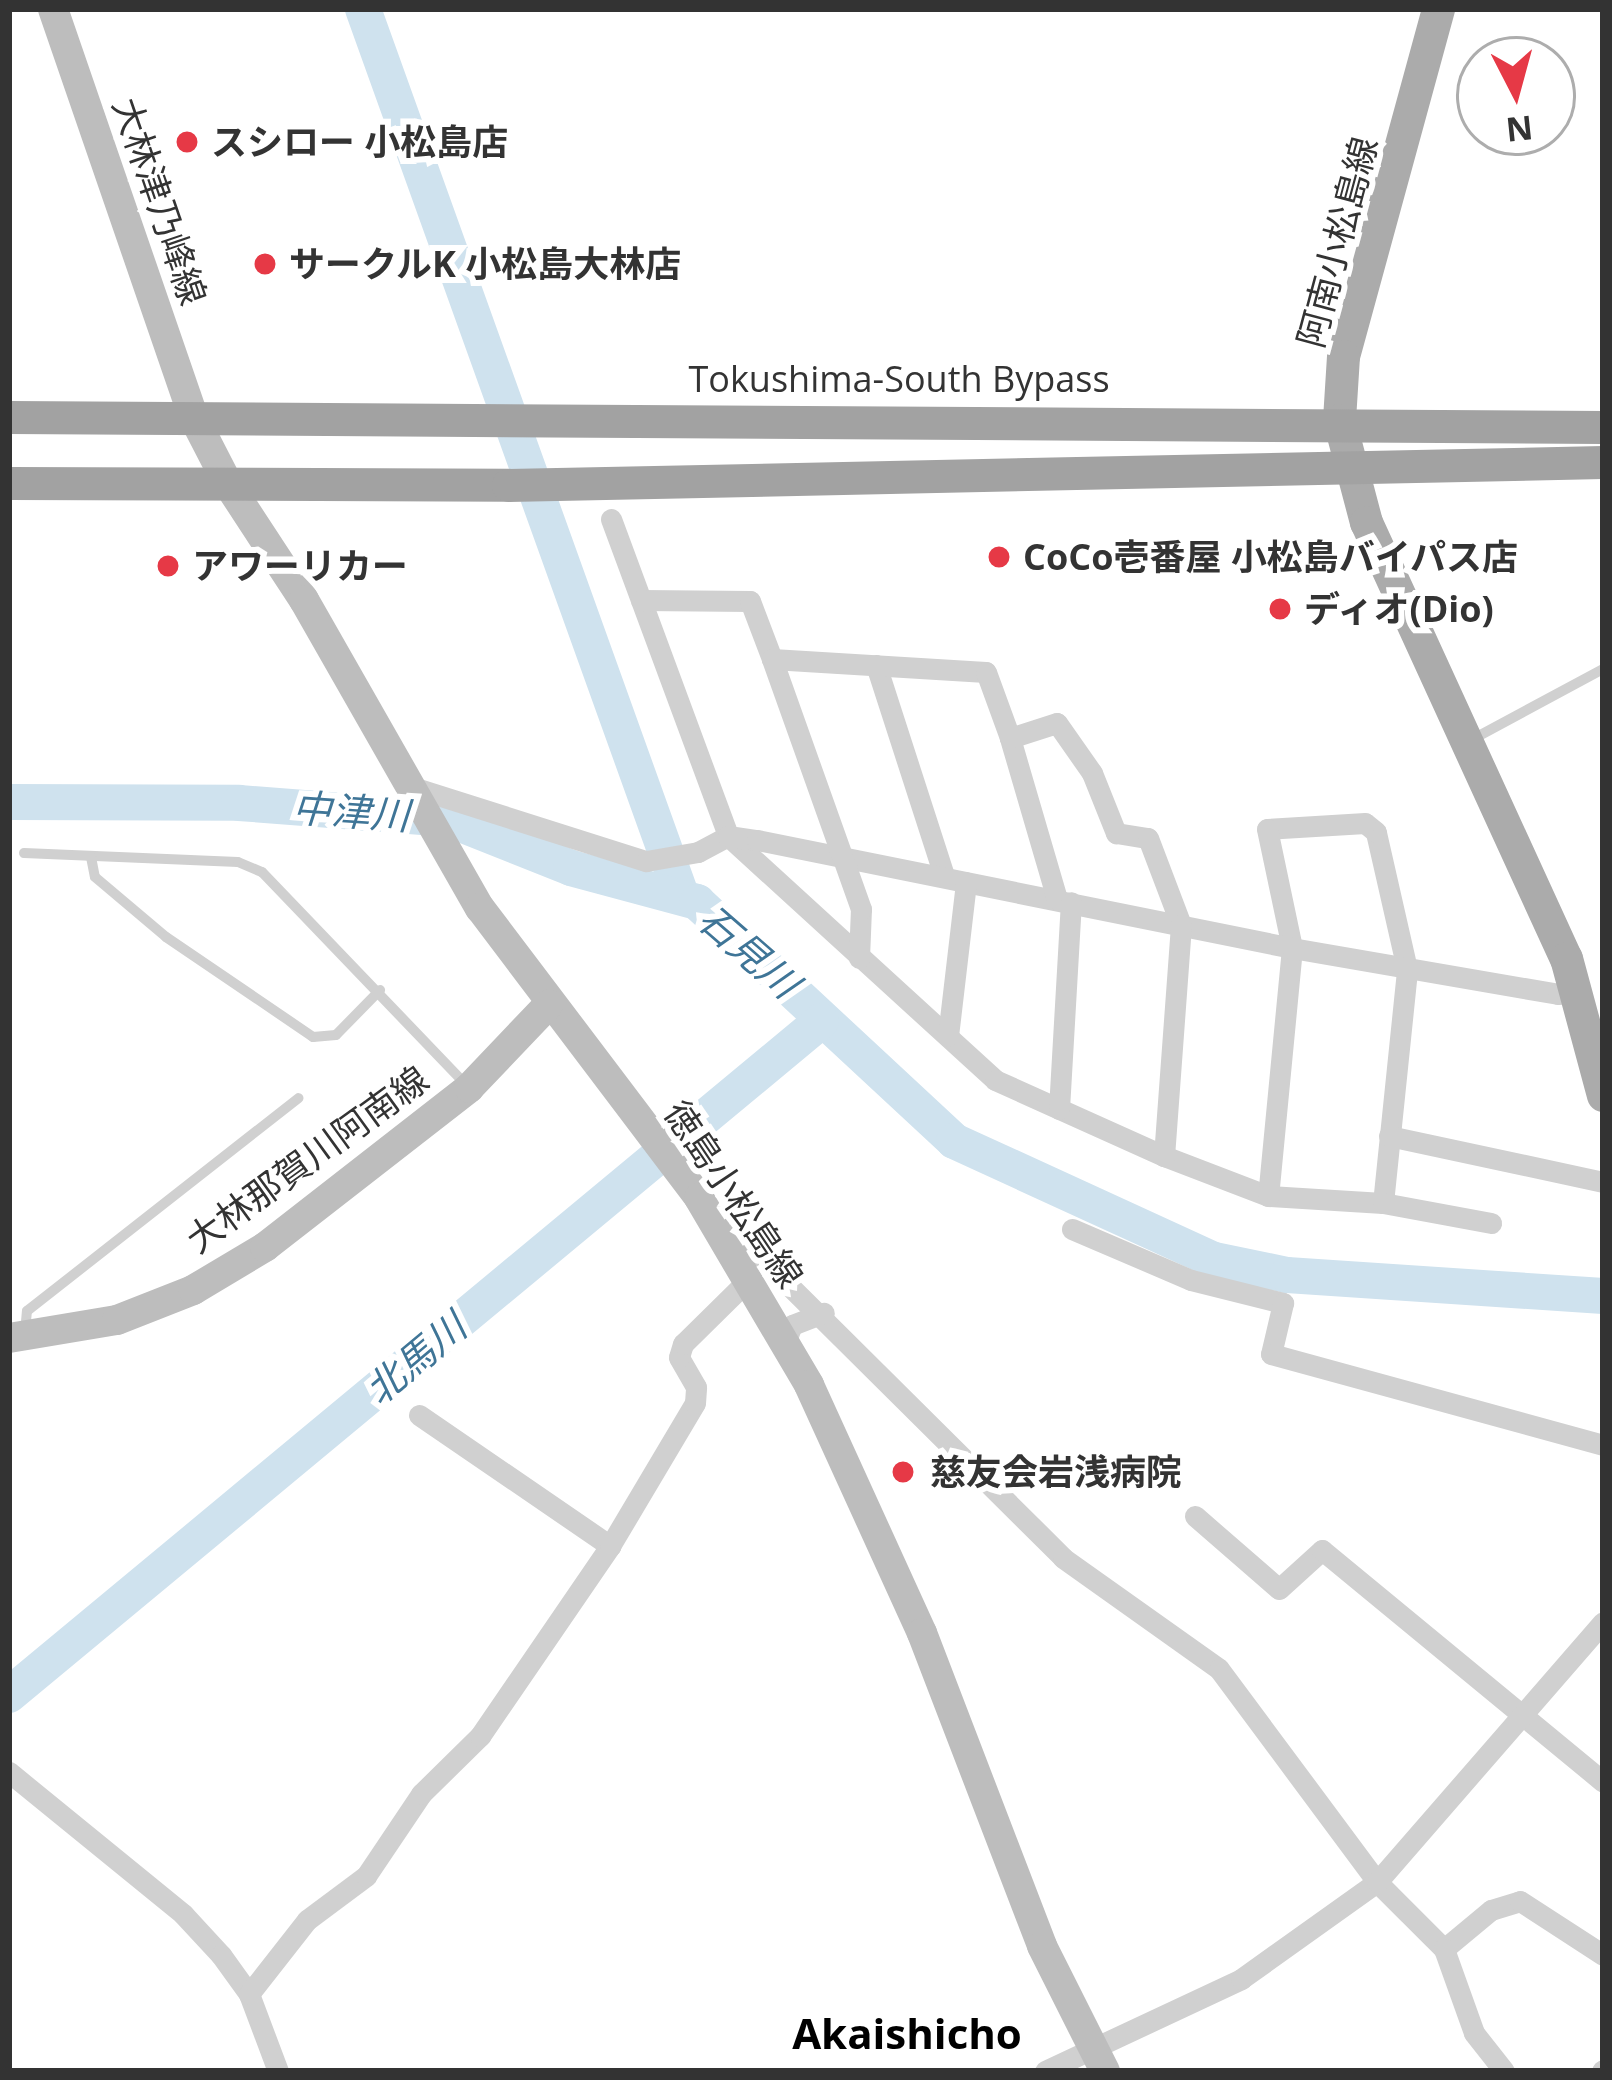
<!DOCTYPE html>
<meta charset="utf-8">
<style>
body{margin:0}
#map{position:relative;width:1612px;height:2080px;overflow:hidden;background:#fff;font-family:"Open Sans","Noto Sans JP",sans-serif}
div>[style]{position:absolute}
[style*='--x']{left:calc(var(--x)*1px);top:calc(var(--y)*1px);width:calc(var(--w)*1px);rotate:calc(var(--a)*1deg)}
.river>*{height:36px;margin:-18px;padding:0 18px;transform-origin:18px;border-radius:18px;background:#cfe2ee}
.service>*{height:10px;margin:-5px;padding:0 5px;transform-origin:5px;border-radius:5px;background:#d0d0d0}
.minor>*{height:21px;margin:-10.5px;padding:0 10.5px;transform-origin:10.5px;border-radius:10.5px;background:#d0d0d0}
.secondary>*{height:30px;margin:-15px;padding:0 15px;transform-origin:15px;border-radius:15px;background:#bdbdbd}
.primary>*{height:33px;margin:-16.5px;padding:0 16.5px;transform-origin:16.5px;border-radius:16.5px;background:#ababab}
.trunk>*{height:33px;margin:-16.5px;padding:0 16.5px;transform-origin:16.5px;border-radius:16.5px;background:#a2a2a2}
.dots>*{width:33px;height:33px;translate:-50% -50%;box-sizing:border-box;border:6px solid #fff;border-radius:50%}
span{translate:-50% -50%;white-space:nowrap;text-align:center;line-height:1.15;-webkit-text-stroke:12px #fff;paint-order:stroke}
.poi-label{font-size:36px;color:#333;font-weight:700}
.left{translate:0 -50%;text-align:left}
.street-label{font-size:36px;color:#333}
.water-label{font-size:39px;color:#3f7597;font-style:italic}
.quarter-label{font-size:42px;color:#000;font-weight:700}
.frame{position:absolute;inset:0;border:12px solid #333;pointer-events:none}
.north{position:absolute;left:1456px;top:36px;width:120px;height:120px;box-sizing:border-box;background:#fff;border:3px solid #adadad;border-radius:50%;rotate:174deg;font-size:33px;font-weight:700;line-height:48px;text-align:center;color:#333}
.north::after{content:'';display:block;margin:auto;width:42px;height:54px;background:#e63946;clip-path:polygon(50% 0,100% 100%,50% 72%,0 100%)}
</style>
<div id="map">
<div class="river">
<i style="--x:363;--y:9;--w:938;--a:70.25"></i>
<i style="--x:9;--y:802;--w:230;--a:0.2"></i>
<i style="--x:239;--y:803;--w:210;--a:4.4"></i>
<i style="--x:448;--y:819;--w:132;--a:21.7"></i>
<i style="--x:571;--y:868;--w:131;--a:15.1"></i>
<i style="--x:697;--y:902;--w:351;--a:42.9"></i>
<i style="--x:954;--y:1141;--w:286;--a:24.6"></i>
<i style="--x:1214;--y:1260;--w:75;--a:11.6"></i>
<i style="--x:1287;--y:1275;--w:317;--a:3.8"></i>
<i style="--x:9;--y:1695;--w:1055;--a:-39.69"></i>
</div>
<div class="service">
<i style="--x:1473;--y:739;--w:148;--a:-28.3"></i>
<i style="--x:24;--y:853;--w:214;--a:2.4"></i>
<i style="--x:238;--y:862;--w:26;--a:23"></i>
<i style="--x:262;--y:872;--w:296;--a:46.2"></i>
<i style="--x:91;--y:857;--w:20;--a:79"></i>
<i style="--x:95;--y:877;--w:93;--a:40.2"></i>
<i style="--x:166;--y:937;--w:178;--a:34.2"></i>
<i style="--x:313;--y:1037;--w:23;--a:-5"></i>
<i style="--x:336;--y:1035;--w:63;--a:-45.6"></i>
<i style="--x:25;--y:1333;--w:22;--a:-85"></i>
<i style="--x:27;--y:1311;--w:345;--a:-38.1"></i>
</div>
<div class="minor">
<i style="--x:611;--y:519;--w:338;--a:69.7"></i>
<i style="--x:728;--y:836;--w:362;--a:42.4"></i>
<i style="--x:995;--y:1080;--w:185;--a:24.2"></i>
<i style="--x:1164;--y:1156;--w:111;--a:21"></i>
<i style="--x:1268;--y:1196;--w:115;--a:3.5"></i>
<i style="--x:1383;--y:1203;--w:235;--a:-84.1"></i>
<i style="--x:1407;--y:969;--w:140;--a:-102.8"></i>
<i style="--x:1376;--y:832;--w:14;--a:-141"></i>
<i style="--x:1365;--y:823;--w:98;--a:176.5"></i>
<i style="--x:1267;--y:829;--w:122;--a:78.1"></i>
<i style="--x:1292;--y:948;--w:249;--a:95.5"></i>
<i style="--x:641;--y:600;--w:109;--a:0.5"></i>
<i style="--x:750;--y:601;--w:62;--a:69.2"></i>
<i style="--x:876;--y:665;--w:222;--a:72.1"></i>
<i style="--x:406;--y:785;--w:252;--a:17.6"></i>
<i style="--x:646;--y:861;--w:53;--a:-9.8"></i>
<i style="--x:698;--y:852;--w:34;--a:-28"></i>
<i style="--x:728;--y:836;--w:29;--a:8"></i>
<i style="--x:757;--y:840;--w:546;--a:11.41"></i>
<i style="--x:1292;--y:948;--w:270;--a:9.8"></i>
<i style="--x:1558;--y:994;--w:18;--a:-9"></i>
<i style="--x:1057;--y:899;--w:168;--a:-106.3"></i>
<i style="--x:1010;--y:738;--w:49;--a:-17.7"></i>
<i style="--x:1057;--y:723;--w:61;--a:55"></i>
<i style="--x:1092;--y:773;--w:65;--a:68.2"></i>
<i style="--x:1116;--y:833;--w:32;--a:9"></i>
<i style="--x:1148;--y:838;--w:93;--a:69.2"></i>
<i style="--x:1181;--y:925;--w:232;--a:94.2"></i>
<i style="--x:859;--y:958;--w:49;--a:-87.7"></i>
<i style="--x:861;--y:909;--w:265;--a:-109.6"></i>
<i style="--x:772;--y:659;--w:214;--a:3.5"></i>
<i style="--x:986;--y:672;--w:70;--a:70"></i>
<i style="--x:948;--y:1036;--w:155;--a:-83.3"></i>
<i style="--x:1059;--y:1109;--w:207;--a:-86.7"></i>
<i style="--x:1389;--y:1136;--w:219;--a:12.1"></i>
<i style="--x:1383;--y:1203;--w:110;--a:10.5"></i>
<i style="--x:717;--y:1214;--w:488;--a:44.8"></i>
<i style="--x:1063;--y:1558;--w:191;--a:35.4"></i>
<i style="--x:1219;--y:1669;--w:265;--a:53.4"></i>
<i style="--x:1377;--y:1882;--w:95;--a:45"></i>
<i style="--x:1444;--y:1949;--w:61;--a:-39.7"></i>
<i style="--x:1491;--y:1910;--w:30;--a:-17"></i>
<i style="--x:1520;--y:1901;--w:99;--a:33"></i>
<i style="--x:1072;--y:1229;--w:129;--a:23.2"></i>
<i style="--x:1191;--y:1280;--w:95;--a:14"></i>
<i style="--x:1283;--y:1303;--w:52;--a:103.2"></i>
<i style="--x:1271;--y:1354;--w:344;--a:15.3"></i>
<i style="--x:785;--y:1343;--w:19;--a:-69"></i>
<i style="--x:792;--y:1325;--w:34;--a:-21"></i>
<i style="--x:419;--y:1415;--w:232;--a:34.4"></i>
<i style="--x:1195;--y:1516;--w:111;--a:41"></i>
<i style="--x:1279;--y:1589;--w:58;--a:-42.2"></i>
<i style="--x:1322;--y:1550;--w:364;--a:39.5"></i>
<i style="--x:9;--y:1772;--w:225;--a:39.2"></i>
<i style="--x:183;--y:1914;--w:56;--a:47.2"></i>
<i style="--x:221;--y:1955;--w:48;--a:54.3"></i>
<i style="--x:249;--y:1994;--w:82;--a:69.4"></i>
<i style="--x:1444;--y:1949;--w:89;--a:70.3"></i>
<i style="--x:1474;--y:2033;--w:48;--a:51.7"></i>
<i style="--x:249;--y:1994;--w:94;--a:-51.9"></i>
<i style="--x:307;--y:1920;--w:74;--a:-36.7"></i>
<i style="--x:366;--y:1876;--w:99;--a:-56.1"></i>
<i style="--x:421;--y:1794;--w:83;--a:-44.5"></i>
<i style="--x:480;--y:1736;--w:230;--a:-55.6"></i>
<i style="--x:610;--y:1546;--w:166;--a:-59.3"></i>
<i style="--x:695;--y:1403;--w:16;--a:-86"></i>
<i style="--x:696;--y:1387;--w:34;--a:-120"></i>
<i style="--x:679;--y:1357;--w:14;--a:-73"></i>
<i style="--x:683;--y:1344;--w:93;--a:-44.6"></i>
<i style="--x:1045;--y:2071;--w:217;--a:-25.1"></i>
<i style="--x:1241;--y:1979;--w:167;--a:-35.5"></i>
<i style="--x:1377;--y:1882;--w:344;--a:-49"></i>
<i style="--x:1602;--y:2071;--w:1;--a:-45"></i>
</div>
<div class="secondary">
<i style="--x:53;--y:9;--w:433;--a:71"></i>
<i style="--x:194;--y:418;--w:74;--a:62.7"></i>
<i style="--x:228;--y:484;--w:139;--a:56.8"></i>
<i style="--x:304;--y:600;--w:355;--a:60.3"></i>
<i style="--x:480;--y:908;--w:363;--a:52.9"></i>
<i style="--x:699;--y:1198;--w:217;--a:59.5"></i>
<i style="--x:809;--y:1385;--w:273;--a:65.5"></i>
<i style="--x:922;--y:1633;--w:335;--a:69"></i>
<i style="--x:1042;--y:1946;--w:140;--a:63.3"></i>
<i style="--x:9;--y:1338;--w:109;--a:-9.5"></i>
<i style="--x:117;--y:1320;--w:82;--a:-21.5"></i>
<i style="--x:193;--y:1290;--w:84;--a:-30.8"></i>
<i style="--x:265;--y:1247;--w:259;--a:-37.9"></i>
<i style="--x:469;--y:1088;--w:115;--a:-46.4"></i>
</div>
<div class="primary">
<i style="--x:1438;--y:9;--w:360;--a:105.3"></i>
<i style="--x:1343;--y:356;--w:64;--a:93.6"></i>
<i style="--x:1339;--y:420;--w:106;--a:75.2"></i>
<i style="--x:1366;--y:522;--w:480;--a:65.4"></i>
<i style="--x:1566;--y:958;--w:142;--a:74.9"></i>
</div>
<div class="trunk">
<i style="--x:9;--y:417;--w:1594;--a:0.36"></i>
<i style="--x:9;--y:483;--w:499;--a:0.2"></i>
<i style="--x:508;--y:485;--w:1095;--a:-1.2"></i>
</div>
<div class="dots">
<i style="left:187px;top:142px;background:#e63946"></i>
<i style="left:265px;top:264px;background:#e63946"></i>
<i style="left:999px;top:557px;background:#e63946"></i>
<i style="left:168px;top:566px;background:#e63946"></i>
<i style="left:1280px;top:609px;background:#e63946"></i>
<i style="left:903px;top:1472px;background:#e63946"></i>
</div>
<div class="poi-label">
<span class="left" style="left:211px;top:142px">スシロー 小松島店</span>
<span class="left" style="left:289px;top:264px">サークルK 小松島大林店</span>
<span class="left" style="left:1023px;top:557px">CoCo壱番屋 小松島バイパス店</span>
<span class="left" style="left:192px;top:566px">アワーリカー</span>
<span class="left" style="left:1304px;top:609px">ディオ(Dio)</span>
<span class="left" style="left:930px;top:1472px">慈友会岩浅病院</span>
</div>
<div class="street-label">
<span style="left:160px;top:201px;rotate:71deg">大林津乃峰線</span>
<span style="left:1337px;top:242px;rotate:-75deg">阿南小松島線</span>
<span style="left:899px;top:379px">Tokushima-South Bypass</span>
<span style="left:307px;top:1159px;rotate:-36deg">大林那賀川阿南線</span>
<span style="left:734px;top:1194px;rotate:56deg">徳島小松島線</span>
</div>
<div class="water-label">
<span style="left:351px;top:811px;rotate:4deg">中津川</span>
<span style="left:749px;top:951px;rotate:41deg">石見川</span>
<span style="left:415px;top:1358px;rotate:-40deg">北馬川</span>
</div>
<div class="quarter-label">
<span style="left:907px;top:2033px">Akaishicho</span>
</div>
<div class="frame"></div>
<div class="north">N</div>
</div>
